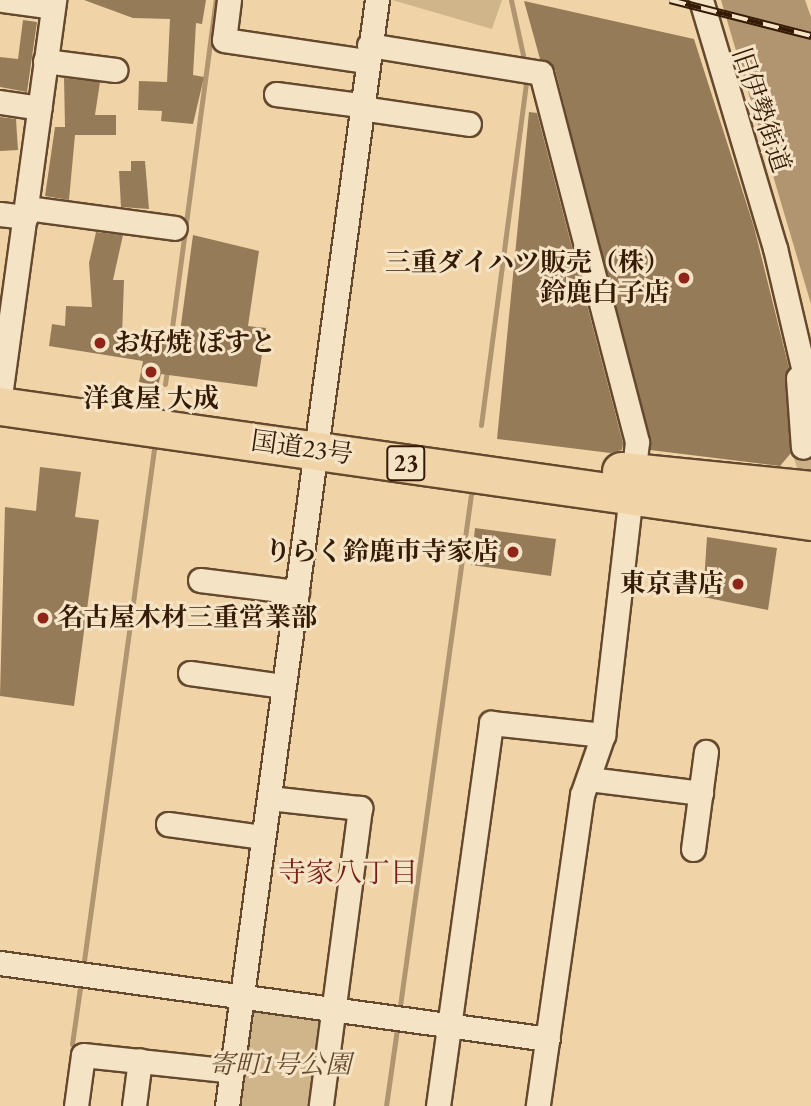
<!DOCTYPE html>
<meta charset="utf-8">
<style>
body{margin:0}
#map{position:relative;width:811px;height:1106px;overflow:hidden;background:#f0d4a7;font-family:"EB Garamond","Noto Serif JP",serif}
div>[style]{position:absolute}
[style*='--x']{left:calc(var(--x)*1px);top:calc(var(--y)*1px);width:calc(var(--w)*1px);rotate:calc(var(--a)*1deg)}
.green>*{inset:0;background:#d0b58b}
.water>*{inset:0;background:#b09570}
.stream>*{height:5px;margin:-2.5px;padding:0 2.5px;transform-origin:2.5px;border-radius:2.5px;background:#b09570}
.building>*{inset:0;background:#967b59}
.minor-tunnel>*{height:23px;margin-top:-11.5px;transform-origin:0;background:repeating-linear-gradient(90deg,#cbaf87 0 23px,transparent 0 34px)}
.roads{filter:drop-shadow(2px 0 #64492e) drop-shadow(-2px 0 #64492e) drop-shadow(0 2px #64492e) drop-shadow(0 -2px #64492e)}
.minor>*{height:23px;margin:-11.5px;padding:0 11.5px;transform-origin:11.5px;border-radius:11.5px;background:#f5e3c6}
.trunk>*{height:37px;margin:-18.5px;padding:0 18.5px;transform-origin:18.5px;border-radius:18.5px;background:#f0d4a7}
.rail>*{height:8px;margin-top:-4px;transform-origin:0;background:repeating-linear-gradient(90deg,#f5e3c6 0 16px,#351b05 0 32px);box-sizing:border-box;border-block:2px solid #351b05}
.dots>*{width:19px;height:19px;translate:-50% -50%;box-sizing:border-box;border:4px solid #f5e3c6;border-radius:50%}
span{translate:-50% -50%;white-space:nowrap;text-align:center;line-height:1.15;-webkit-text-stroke:6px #f5e3c6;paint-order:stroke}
.shield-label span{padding:2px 5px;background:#f5e3c6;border:2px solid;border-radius:5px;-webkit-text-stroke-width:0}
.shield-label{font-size:24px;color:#351b05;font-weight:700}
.street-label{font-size:26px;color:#351b05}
.poi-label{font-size:26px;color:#351b05;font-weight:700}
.right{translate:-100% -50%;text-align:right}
.left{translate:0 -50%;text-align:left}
.park-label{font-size:26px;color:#64492d;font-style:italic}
.neighbourhood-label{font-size:28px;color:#7a1f14}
</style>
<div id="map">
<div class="green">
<i style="clip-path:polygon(392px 0,502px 0,492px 29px)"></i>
<i style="clip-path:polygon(261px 1007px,316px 1014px,325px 1024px,313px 1106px,236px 1106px,250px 1015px)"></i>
</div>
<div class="water">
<i style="clip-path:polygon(721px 0,805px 0,811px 17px,811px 304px)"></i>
</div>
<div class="stream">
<i style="--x:511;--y:0;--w:66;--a:77.7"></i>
<i style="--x:169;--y:350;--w:353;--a:-82.4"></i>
<i style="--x:165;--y:384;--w:14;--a:-82"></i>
<i style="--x:481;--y:425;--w:351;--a:-82.5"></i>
<i style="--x:83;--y:968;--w:524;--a:-82.21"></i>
<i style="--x:399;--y:1013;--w:524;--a:-82.1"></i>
<i style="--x:72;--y:1044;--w:64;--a:-81.9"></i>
<i style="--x:386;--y:1106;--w:85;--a:-81.9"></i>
</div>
<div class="building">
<i style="clip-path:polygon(84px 0,206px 0,202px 24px,196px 23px,193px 75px,204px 77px,193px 124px,161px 121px,162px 111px,138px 110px,139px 81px,167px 82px,170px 19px,133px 18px)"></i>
<i style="clip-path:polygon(524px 1px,694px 39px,754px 227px,789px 368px,791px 453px,780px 466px,650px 450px,555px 69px,540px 59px)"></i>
<i style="clip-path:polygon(23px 20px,37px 22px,27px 92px,0 87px,0 57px,18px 59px)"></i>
<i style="clip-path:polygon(64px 78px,100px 82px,95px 115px,116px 115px,116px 135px,75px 135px,69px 200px,45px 196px,55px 127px,65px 127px)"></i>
<i style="clip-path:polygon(529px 112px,537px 113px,623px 443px,622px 450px,610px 453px,497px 439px)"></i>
<i style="clip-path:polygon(0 117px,16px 119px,18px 150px,0 151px)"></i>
<i style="clip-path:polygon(131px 161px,145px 161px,149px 209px,121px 207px,119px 171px,131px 171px)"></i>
<i style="clip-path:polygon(96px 232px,123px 235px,113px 280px,124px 280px,122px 336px,178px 347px,193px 235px,259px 251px,248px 326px,266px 328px,257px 387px,161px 374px,158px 386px,139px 382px,143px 361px,49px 346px,52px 324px,65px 326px,66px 306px,92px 307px,89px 263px)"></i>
<i style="clip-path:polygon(40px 467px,81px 472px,75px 517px,99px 520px,74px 706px,0 696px,5px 507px,36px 511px)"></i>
<i style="clip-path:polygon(475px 528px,556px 539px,551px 576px,471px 565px)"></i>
<i style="clip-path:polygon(707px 537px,777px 548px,768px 610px,703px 597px)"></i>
</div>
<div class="minor-tunnel">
<i style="--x:803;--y:447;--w:29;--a:74"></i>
</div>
<div class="roads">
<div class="minor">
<i style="--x:3;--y:0;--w:50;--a:8"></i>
<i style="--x:229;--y:0;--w:40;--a:97.1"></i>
<i style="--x:224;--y:40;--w:144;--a:8.4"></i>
<i style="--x:701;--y:0;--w:259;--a:73.4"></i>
<i style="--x:775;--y:248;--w:157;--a:76.8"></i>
<i style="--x:369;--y:45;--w:174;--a:9.2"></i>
<i style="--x:541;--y:73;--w:381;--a:75.4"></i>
<i style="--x:637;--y:442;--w:295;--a:96.6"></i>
<i style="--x:603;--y:735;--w:64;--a:109.3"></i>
<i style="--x:582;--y:795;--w:314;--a:98.1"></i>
<i style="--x:45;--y:61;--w:71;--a:7.3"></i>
<i style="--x:276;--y:94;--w:85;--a:7.5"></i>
<i style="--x:0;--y:102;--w:40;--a:8.5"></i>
<i style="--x:361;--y:108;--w:109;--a:8.4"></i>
<i style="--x:27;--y:208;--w:149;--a:7.7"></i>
<i style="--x:0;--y:214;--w:26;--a:7"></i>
<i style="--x:798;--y:378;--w:69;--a:85.9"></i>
<i style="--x:0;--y:396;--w:400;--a:-82.2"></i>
<i style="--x:200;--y:580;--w:98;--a:7.1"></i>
<i style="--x:190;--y:673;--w:93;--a:8"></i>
<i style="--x:589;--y:779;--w:113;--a:7.1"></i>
<i style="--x:269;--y:798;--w:92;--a:6.3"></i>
<i style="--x:360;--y:808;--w:301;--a:97.5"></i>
<i style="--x:168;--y:824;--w:96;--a:7.8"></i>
<i style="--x:693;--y:849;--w:98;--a:-82.4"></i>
<i style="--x:0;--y:963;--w:553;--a:7.9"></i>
<i style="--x:76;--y:1106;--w:51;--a:-82.2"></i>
<i style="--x:83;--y:1055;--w:150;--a:6.1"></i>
<i style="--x:134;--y:1106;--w:46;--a:-82.6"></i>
<i style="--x:227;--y:1106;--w:1116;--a:-82.28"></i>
<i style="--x:438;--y:1106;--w:387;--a:-82.1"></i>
<i style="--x:491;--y:723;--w:113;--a:6.1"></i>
</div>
<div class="trunk">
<i style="--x:0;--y:406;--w:819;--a:8.07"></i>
<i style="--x:621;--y:471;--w:191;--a:5.7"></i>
</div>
</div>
<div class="rail">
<i style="--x:670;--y:0;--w:146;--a:14.3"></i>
</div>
<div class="dots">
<i style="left:684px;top:278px;background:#8f2418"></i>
<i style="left:100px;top:343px;background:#8f2418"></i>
<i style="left:151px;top:372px;background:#8f2418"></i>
<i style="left:513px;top:552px;background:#8f2418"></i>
<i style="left:738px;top:584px;background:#8f2418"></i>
<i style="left:43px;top:618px;background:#8f2418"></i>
</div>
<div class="shield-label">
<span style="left:406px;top:463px">23</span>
</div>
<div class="street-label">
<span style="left:761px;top:110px;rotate:71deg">旧伊勢街道</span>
<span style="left:302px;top:448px;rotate:8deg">国道23号</span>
</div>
<div class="poi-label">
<span class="right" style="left:670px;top:278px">三重ダイハツ販売（株）<br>鈴鹿白子店</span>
<span class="left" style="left:114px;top:343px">お好焼 ぽすと</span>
<span style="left:151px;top:399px">洋食屋 大成</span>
<span class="right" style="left:499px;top:552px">りらく鈴鹿市寺家店</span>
<span class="right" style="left:724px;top:584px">東京書店</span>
<span class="left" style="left:57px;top:618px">名古屋木材三重営業部</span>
</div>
<div class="park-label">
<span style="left:280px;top:1065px">寄町1号公園</span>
</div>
<div class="neighbourhood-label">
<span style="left:348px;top:872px">寺家八丁目</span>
</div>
</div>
